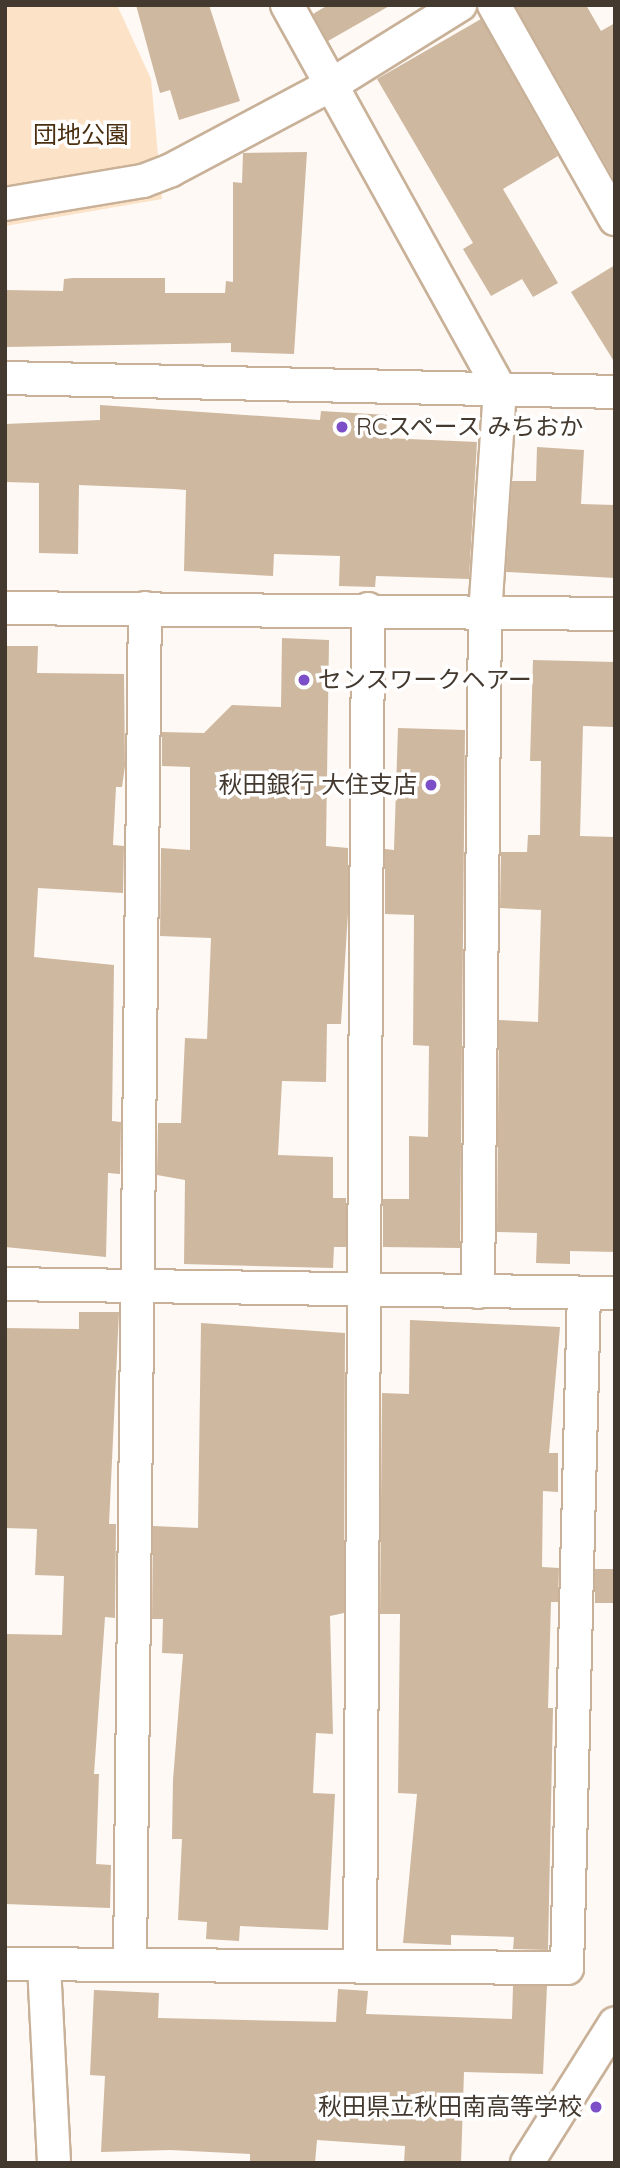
<!DOCTYPE html>
<meta charset="utf-8">
<style>
body{margin:0}
#map{position:relative;width:620px;height:2168px;overflow:hidden;background:#fef9f4;font-family:Quicksand,"Noto Sans JP",sans-serif}
div>[style]{position:absolute}
[style*='--x']{left:calc(var(--x)*1px);top:calc(var(--y)*1px);width:calc(var(--w)*1px);rotate:calc(var(--a)*1deg)}
.green>*{inset:0;background:#fce2c7}
.building>*{inset:0;background:#cfb8a0}
.roads{filter:drop-shadow(2px 0 #c8b198) drop-shadow(-2px 0 #c8b198) drop-shadow(0 2px #c8b198) drop-shadow(0 -2px #c8b198)}
.street>*{height:32px;margin:-16px;padding:0 16px;transform-origin:16px;border-radius:16px;background:#fff}
.dots>*{width:19px;height:19px;translate:-50% -50%;box-sizing:border-box;border:4px solid #fff;border-radius:50%}
span{translate:-50% -50%;white-space:nowrap;text-align:center;line-height:1.15;-webkit-text-stroke:7px #fff;paint-order:stroke}
.park-label{font-size:24px;color:#492f10}
.poi-label{font-size:24px;color:#43392f}
.left{translate:0 -50%;text-align:left}
.right{translate:-100% -50%;text-align:right}
.frame{position:absolute;inset:0;border:7px solid #43392f;pointer-events:none}
</style>
<div id="map">
<div class="green">
<i style="clip-path:polygon(5px 5px,117px 5px,151px 79px,162px 199px,5px 226px)"></i>
</div>
<div class="building">
<i style="clip-path:polygon(136px 5px,209px 5px,240px 101px,179px 120px,170px 90px,160px 93px)"></i>
<i style="clip-path:polygon(328px 5px,391px 5px,328px 41px,313px 14px)"></i>
<i style="clip-path:polygon(515px 5px,586px 5px,601px 31px,615px 23px,615px 181px)"></i>
<i style="clip-path:polygon(481px 19px,558px 156px,503px 189px,558px 283px,533px 297px,522px 279px,491px 296px,463px 249px,473px 243px,377px 79px)"></i>
<i style="clip-path:polygon(307px 152px,294px 354px,231px 352px,231px 343px,5px 347px,5px 290px,63px 291px,64px 279px,73px 278px,165px 278px,165px 293px,225px 293px,226px 281px,233px 282px,233px 182px,242px 183px,243px 153px)"></i>
<i style="clip-path:polygon(615px 265px,615px 363px,571px 292px)"></i>
<i style="clip-path:polygon(100px 405px,320px 420px,321px 411px,387px 415px,386px 438px,477px 442px,469px 579px,376px 576px,375px 587px,339px 586px,340px 556px,274px 554px,273px 576px,184px 571px,186px 490px,174px 489px,79px 485px,78px 554px,39px 553px,39px 483px,5px 482px,5px 424px,100px 420px)"></i>
<i style="clip-path:polygon(537px 447px,584px 450px,581px 504px,615px 505px,615px 578px,506px 572px,512px 481px,536px 481px)"></i>
<i style="clip-path:polygon(282px 638px,329px 640px,326px 846px,348px 848px,348px 913px,341px 1024px,327px 1024px,326px 1082px,282px 1081px,278px 1155px,333px 1157px,333px 1198px,346px 1198px,346px 1247px,334px 1247px,333px 1268px,184px 1264px,185px 1180px,157px 1175px,158px 1123px,181px 1123px,185px 1038px,207px 1039px,211px 938px,160px 936px,161px 848px,190px 850px,190px 767px,162px 766px,162px 732px,204px 733px,232px 705px,281px 707px)"></i>
<i style="clip-path:polygon(5px 646px,38px 646px,37px 673px,124px 674px,125px 766px,122px 787px,116px 787px,113px 845px,124px 846px,123px 893px,38px 888px,34px 957px,114px 965px,112px 1121px,121px 1122px,120px 1174px,108px 1173px,106px 1257px,5px 1247px)"></i>
<i style="clip-path:polygon(533px 660px,615px 662px,615px 727px,583px 726px,580px 836px,615px 837px,615px 1252px,570px 1251px,570px 1264px,536px 1263px,537px 1233px,497px 1232px,499px 1020px,538px 1022px,541px 910px,500px 908px,501px 852px,527px 852px,528px 835px,540px 835px,541px 761px,530px 761px)"></i>
<i style="clip-path:polygon(398px 728px,465px 730px,460px 1248px,383px 1247px,383px 1199px,409px 1199px,409px 1136px,428px 1137px,429px 1046px,413px 1045px,414px 915px,385px 914px,385px 849px,394px 850px)"></i>
<i style="clip-path:polygon(79px 1312px,119px 1312px,109px 1524px,116px 1524px,115px 1618px,105px 1617px,94px 1774px,99px 1774px,96px 1864px,111px 1865px,110px 1908px,5px 1904px,5px 1634px,62px 1635px,64px 1576px,35px 1575px,37px 1529px,5px 1528px,5px 1328px,79px 1329px)"></i>
<i style="clip-path:polygon(410px 1320px,560px 1327px,549px 1453px,558px 1453px,558px 1492px,543px 1491px,542px 1567px,559px 1568px,558px 1602px,551px 1602px,548px 1708px,553px 1708px,548px 1950px,513px 1949px,514px 1937px,451px 1935px,451px 1945px,403px 1943px,417px 1794px,398px 1793px,400px 1614px,380px 1614px,382px 1393px,409px 1394px)"></i>
<i style="clip-path:polygon(201px 1323px,345px 1333px,344px 1613px,330px 1616px,333px 1734px,316px 1733px,313px 1793px,335px 1794px,328px 1930px,240px 1926px,239px 1941px,206px 1939px,207px 1922px,178px 1920px,182px 1839px,172px 1839px,173px 1780px,183px 1654px,162px 1653px,163px 1619px,152px 1619px,153px 1526px,198px 1528px)"></i>
<i style="clip-path:polygon(595px 1569px,615px 1569px,615px 1603px,595px 1603px)"></i>
<i style="clip-path:polygon(513px 1986px,547px 1986px,543px 2074px,464px 2072px,461px 2163px,404px 2163px,405px 2146px,317px 2140px,315px 2163px,250px 2163px,250px 2154px,170px 2150px,101px 2152px,105px 2076px,90px 2075px,94px 1990px,159px 1993px,158px 2018px,336px 2022px,338px 1989px,368px 1991px,366px 2014px,512px 2019px)"></i>
</div>
<div class="roads">
<div class="street">
<i style="--x:287;--y:5;--w:439;--a:61"></i>
<i style="--x:500;--y:389;--w:225;--a:93.8"></i>
<i style="--x:485;--y:613;--w:679;--a:90.59"></i>
<i style="--x:494;--y:5;--w:246;--a:60.5"></i>
<i style="--x:5;--y:204;--w:140;--a:-9.5"></i>
<i style="--x:143;--y:181;--w:30;--a:-21"></i>
<i style="--x:171;--y:170;--w:183;--a:-28"></i>
<i style="--x:333;--y:84;--w:150;--a:-31.9"></i>
<i style="--x:5;--y:378;--w:610;--a:1.31"></i>
<i style="--x:5;--y:608;--w:610;--a:0.56"></i>
<i style="--x:5;--y:1284;--w:610;--a:0.85"></i>
<i style="--x:5;--y:1964;--w:562;--a:0.41"></i>
<i style="--x:567;--y:1968;--w:675;--a:-88.56"></i>
<i style="--x:130;--y:1964;--w:1356;--a:-89.37"></i>
<i style="--x:44;--y:1965;--w:198;--a:87.1"></i>
<i style="--x:360;--y:1966;--w:1357;--a:-89.66"></i>
<i style="--x:527;--y:2163;--w:165;--a:-57.8"></i>
</div>
</div>
<div class="dots">
<i style="left:342px;top:427px;background:#7c4fc8"></i>
<i style="left:304px;top:680px;background:#7c4fc8"></i>
<i style="left:431px;top:785px;background:#7c4fc8"></i>
<i style="left:596px;top:2107px;background:#7c4fc8"></i>
</div>
<div class="park-label">
<span style="left:81px;top:135px">団地公園</span>
</div>
<div class="poi-label">
<span class="left" style="left:356px;top:427px">RCスペース みちおか</span>
<span class="left" style="left:318px;top:680px">センスワークヘアー</span>
<span class="right" style="left:417px;top:785px">秋田銀行 大住支店</span>
<span class="right" style="left:582px;top:2107px">秋田県立秋田南高等学校</span>
</div>
<div class="frame"></div>
</div>
